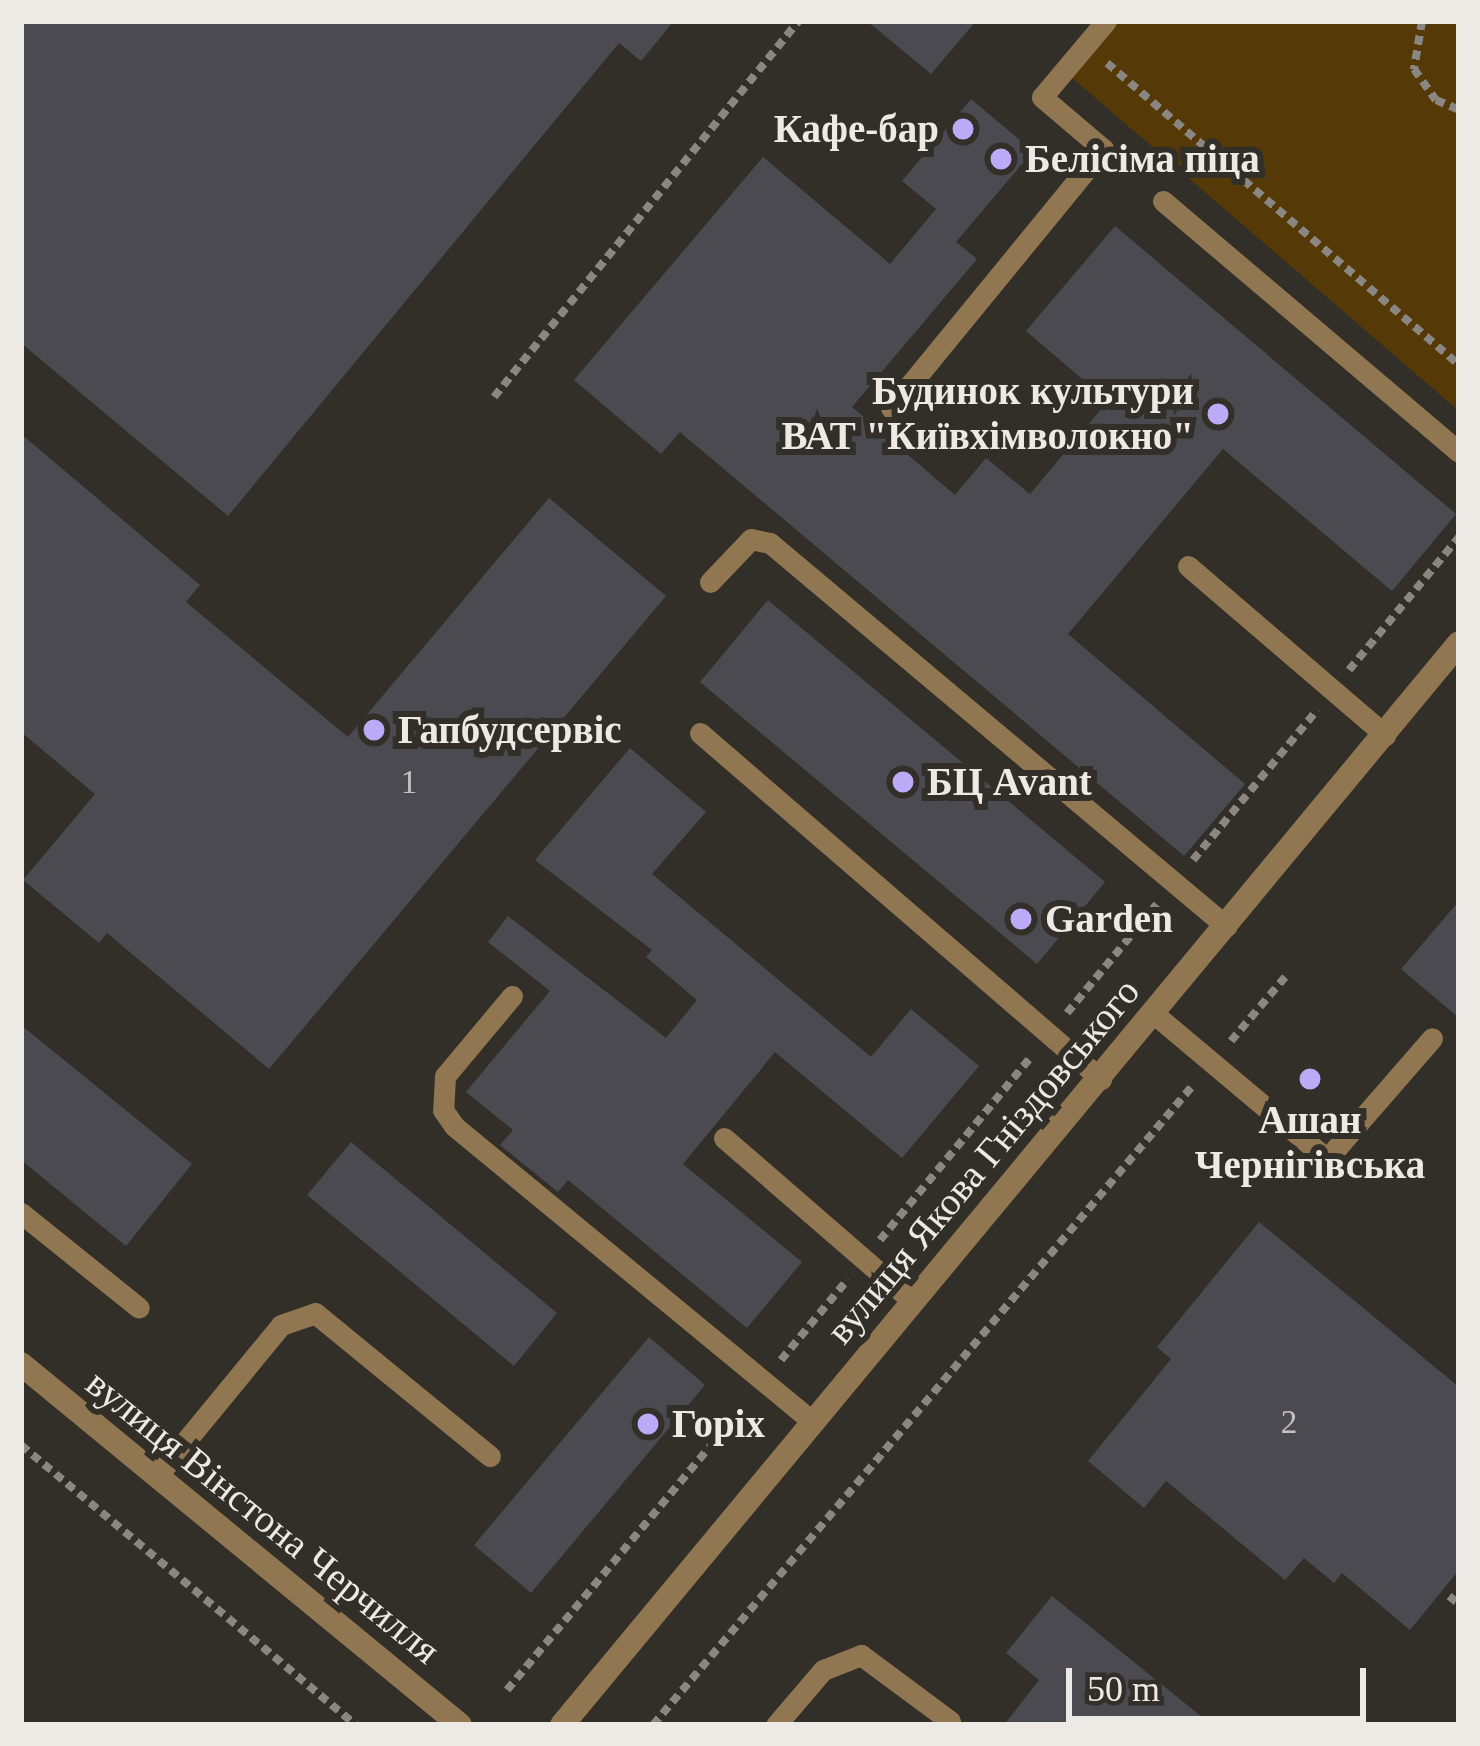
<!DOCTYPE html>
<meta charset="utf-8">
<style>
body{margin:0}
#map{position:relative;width:1480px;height:1746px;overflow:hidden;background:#322e28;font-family:Georgia,serif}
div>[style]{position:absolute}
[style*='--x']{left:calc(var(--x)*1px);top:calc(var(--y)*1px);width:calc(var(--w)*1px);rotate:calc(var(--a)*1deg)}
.green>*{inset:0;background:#553a08}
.building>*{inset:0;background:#4c4a51}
.path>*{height:8px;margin-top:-4px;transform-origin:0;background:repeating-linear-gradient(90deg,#8a8782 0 9px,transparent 0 15px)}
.service>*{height:21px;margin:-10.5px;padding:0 10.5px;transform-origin:10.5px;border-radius:10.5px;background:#907651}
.minor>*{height:24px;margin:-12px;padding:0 12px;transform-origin:12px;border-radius:12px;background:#907651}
.tertiary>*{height:24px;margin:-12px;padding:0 12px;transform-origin:12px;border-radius:12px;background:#907651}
.dots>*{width:33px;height:33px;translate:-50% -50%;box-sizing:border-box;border:6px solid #322e28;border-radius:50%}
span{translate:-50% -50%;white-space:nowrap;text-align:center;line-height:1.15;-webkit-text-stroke:12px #322e28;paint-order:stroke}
.number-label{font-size:33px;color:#c5c2c1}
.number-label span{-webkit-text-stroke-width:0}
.poi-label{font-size:39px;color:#edeae6;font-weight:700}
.right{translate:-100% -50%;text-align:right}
.left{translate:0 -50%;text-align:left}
.street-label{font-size:39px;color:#edeae6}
.frame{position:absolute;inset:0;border:24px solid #edeae6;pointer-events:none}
.scale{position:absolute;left:1066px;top:1668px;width:300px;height:54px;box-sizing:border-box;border:6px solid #edeae6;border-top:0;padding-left:15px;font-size:36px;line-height:42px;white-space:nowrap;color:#edeae6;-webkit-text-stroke:9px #322e28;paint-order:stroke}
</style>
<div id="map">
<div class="green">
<i style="clip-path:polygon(1117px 21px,1459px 21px,1459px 411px,1070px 76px)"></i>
</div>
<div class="building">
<i style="clip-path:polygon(21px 21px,674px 21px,641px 61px,619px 43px,228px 516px,21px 343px)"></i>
<i style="clip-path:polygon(867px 21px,976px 21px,931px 74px)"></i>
<i style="clip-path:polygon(971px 99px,1033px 151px,956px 242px,977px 259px,852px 407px,955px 495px,986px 458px,1030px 494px,1108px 401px,1026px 331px,1115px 226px,1456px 514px,1392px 591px,1223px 449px,1068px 634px,1245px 784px,1184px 856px,680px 432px,661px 454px,574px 380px,763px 157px,890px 264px,936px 209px,902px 181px)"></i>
<i style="clip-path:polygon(21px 434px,200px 585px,186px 602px,348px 737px,549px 498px,666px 596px,269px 1069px,107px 933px,99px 943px,23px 880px,95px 794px,21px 732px)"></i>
<i style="clip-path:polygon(768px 600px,1105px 882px,1037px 964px,700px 682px)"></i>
<i style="clip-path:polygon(630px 748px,706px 812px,652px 874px,871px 1057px,911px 1009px,979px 1066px,902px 1158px,775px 1052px,683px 1164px,802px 1262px,747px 1328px,568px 1180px,558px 1192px,500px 1145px,513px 1130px,466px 1092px,550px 991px,488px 942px,508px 916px,666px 1038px,697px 1000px,646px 957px,652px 950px,535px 860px)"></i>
<i style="clip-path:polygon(1459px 901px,1459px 1018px,1401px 969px)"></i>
<i style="clip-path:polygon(21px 1025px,192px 1164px,126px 1246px,21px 1160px)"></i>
<i style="clip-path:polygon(351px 1142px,557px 1313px,514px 1366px,307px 1195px)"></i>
<i style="clip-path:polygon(1259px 1222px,1459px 1387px,1459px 1570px,1410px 1630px,1342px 1573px,1334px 1583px,1304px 1558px,1285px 1580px,1166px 1481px,1144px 1508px,1088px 1461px,1171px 1359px,1157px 1347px)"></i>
<i style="clip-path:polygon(649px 1337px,705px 1385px,531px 1593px,474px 1545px)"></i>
<i style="clip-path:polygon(1052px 1596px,1212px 1725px,1004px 1725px,1039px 1680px,1006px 1653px)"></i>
</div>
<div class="path">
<i style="--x:1422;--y:21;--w:49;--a:99.5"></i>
<i style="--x:1414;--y:69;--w:38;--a:55"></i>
<i style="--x:1436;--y:100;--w:25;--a:23"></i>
<i style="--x:1107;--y:63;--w:464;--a:40.6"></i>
<i style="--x:494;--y:397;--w:484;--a:-51"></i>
<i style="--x:1349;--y:670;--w:173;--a:-50.4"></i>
<i style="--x:1193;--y:860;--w:195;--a:-50.4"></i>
<i style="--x:1067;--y:1013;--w:141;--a:-50.5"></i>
<i style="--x:1231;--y:1041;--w:84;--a:-49.8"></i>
<i style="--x:880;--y:1240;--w:237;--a:-50.5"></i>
<i style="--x:781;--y:1360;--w:105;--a:-50.4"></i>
<i style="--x:21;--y:1445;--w:437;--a:39.9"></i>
<i style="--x:1449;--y:1596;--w:13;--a:39"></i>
<i style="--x:507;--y:1690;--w:372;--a:-50.2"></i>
<i style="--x:653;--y:1725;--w:839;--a:-49.84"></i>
</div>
<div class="service">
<i style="--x:1163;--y:201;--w:388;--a:40.3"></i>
<i style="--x:891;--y:408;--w:335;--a:-50.7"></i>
<i style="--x:1103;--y:149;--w:80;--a:-139.6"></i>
<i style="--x:1042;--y:97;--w:99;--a:-49.9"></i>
<i style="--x:1188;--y:566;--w:260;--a:40.6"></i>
<i style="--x:710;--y:582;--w:59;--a:-46.4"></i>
<i style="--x:751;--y:539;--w:19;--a:12"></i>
<i style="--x:770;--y:543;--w:596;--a:40.03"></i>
<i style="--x:700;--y:733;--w:530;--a:40.79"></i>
<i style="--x:512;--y:996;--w:104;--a:129.9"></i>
<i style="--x:445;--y:1076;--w:34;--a:93"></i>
<i style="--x:443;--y:1110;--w:19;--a:55"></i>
<i style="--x:454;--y:1126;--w:465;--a:39.5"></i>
<i style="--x:1153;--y:1013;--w:227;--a:40"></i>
<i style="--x:1327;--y:1159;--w:160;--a:-49"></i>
<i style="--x:724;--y:1138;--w:250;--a:40.9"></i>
<i style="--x:21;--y:1213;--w:151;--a:38.8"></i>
<i style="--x:157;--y:1476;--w:195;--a:-50.6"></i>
<i style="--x:281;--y:1325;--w:36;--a:-19"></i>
<i style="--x:315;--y:1313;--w:226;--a:39.3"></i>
<i style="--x:776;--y:1725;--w:72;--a:-49.5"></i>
<i style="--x:823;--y:1670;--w:41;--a:-21.5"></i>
<i style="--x:861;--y:1655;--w:111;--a:36.6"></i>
</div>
<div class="minor">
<i style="--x:562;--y:1725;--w:1405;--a:-50.34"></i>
</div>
<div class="tertiary">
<i style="--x:21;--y:1364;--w:568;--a:39.43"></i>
</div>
<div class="dots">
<i style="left:963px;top:129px;background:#bbaaf6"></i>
<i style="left:1001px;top:159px;background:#bbaaf6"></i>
<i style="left:1218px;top:414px;background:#bbaaf6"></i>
<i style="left:374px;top:730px;background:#bbaaf6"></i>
<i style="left:903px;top:782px;background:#bbaaf6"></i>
<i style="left:1021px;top:919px;background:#bbaaf6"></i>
<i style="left:1310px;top:1079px;background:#bbaaf6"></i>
<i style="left:648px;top:1424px;background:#bbaaf6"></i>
</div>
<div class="number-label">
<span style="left:409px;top:783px">1</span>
<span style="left:1289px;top:1423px">2</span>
</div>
<div class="poi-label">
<span class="right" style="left:939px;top:129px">Кафе-бар</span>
<span class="left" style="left:1025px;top:159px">Белісіма піца</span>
<span class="right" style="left:1194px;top:414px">Будинок культури<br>ВАТ "Київхімволокно"</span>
<span class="left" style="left:398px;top:730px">Гапбудсервіс</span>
<span class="left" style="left:927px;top:782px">БЦ Avant</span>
<span class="left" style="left:1045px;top:919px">Garden</span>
<span style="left:1310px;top:1143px">Ашан<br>Чернігівська</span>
<span class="left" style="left:672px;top:1424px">Горіх</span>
</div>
<div class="street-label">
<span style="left:983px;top:1161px;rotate:-50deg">вулиця Якова Гніздовського</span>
<span style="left:263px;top:1517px;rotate:39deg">вулиця Вінстона Черчилля</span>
</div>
<div class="frame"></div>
<div class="scale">50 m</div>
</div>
